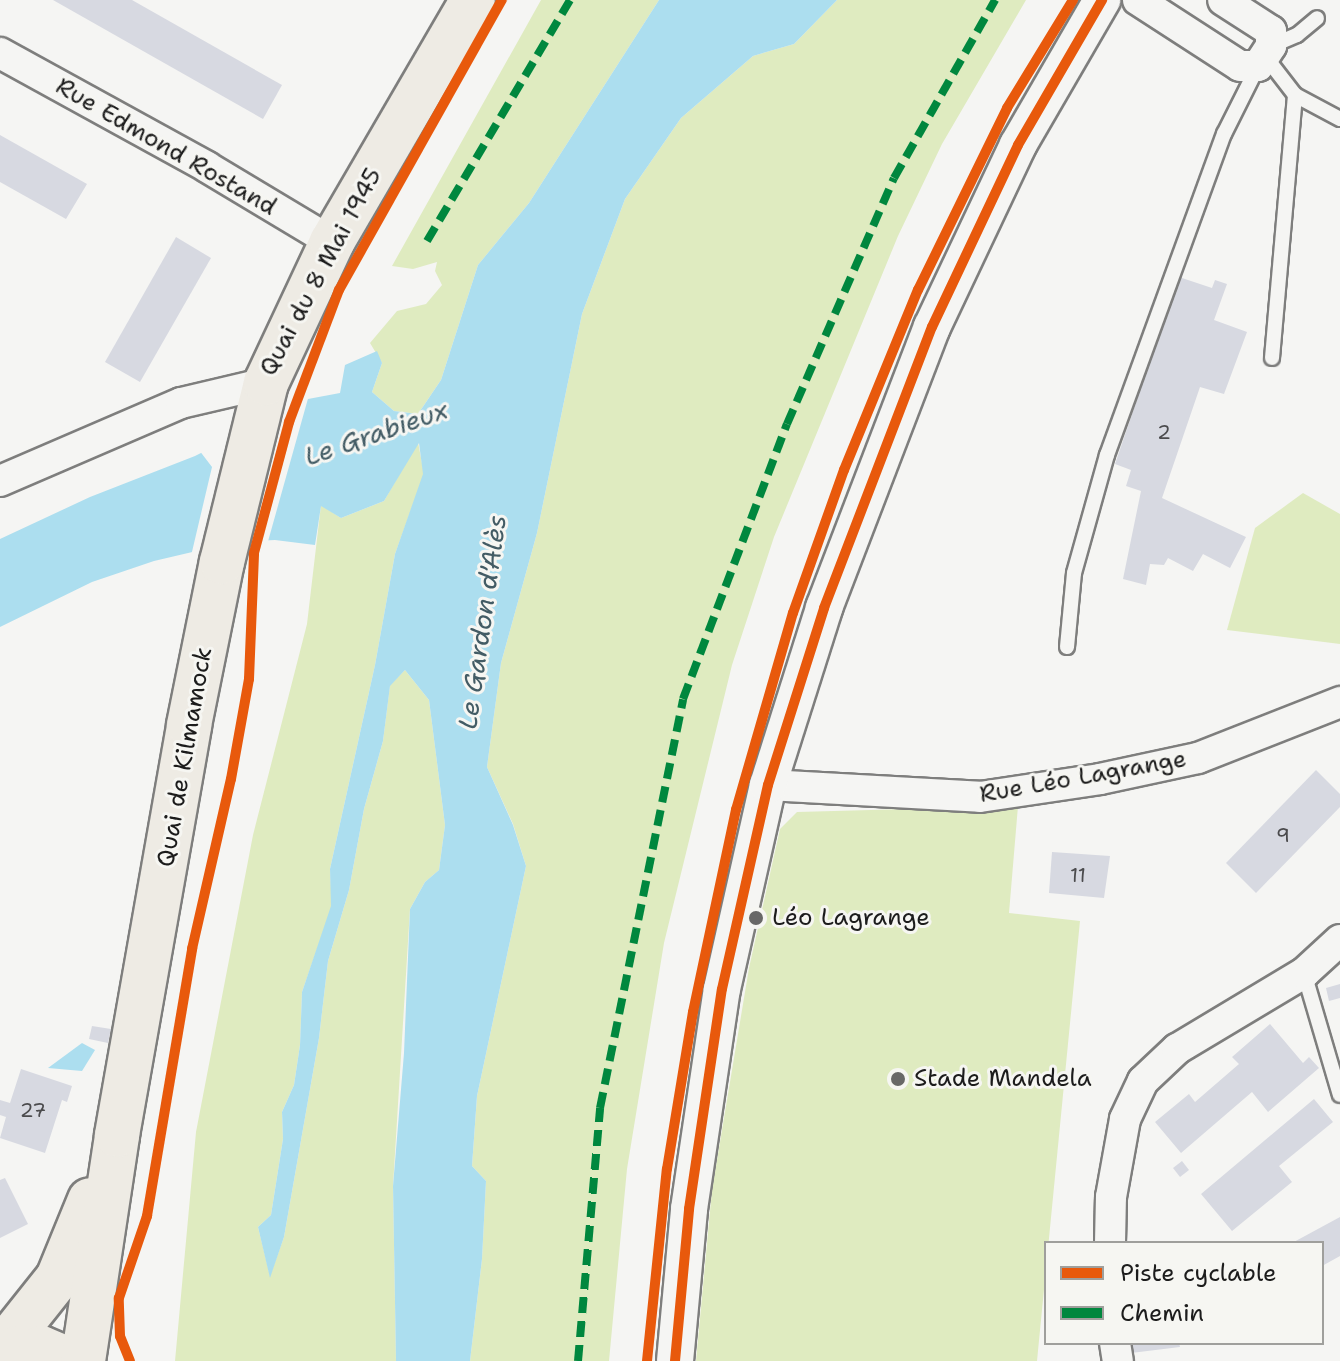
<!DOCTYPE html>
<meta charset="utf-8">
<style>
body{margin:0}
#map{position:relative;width:1340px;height:1361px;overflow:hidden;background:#f5f5f3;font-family:"Shantell Sans",sans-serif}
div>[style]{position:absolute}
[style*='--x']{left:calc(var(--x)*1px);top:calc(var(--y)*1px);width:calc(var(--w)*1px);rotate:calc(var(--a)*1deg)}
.green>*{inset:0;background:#dfebc0}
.water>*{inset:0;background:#acdeef}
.pier>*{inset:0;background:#f5f5f3}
.building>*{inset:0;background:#d7d9e1}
.roads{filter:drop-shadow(2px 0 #7e7e7d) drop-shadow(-2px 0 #7e7e7d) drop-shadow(0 2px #7e7e7d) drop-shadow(0 -2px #7e7e7d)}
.service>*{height:14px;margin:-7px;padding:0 7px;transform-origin:7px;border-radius:7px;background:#f5f5f3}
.minor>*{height:30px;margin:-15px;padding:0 15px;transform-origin:15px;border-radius:15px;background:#f5f5f3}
.tertiary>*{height:36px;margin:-18px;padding:0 18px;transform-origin:18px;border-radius:18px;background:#f5f5f3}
.primary>*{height:44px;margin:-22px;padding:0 22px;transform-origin:22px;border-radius:22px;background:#eeebe4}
.quiet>*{height:8px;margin-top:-4px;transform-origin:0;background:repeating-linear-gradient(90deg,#00873e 0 16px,transparent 0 24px)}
.cycleway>*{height:10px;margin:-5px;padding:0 5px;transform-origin:5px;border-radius:5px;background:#e8590c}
.dots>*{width:22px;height:22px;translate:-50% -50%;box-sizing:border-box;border:4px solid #f6f6f2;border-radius:50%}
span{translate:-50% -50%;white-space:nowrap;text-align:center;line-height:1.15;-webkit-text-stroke:6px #f6f6f2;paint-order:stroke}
.number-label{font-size:20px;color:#4b4b4d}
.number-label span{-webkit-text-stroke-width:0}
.street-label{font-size:24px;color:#1c1c1c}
.poi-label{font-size:24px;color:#1c1c1c}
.left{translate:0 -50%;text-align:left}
.water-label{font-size:26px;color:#435c65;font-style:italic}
.legend{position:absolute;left:1044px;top:1241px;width:280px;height:104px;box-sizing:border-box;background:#f6f6f2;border:2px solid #9f9f9c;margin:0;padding:10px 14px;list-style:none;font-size:24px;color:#1c1c1c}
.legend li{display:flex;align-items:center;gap:16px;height:40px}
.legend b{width:40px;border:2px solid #9f9f9c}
</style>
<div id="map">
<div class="green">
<i style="clip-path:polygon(541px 0,659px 0,529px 203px,478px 265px,441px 380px,418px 414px,394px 411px,372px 392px,382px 363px,370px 343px,397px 311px,426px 304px,442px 285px,435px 271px,437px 262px,413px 269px,392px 266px)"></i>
<i style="clip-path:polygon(837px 0,1026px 0,942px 144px,898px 236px,774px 537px,732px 665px,664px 943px,627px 1169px,609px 1361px,470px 1361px,482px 1259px,486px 1181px,472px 1166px,477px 1096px,526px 866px,513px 824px,487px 767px,501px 663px,537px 533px,582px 314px,625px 199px,681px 118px,753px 56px,794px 44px)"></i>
<i style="clip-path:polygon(418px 442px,424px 474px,395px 554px,375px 665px,330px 869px,332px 906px,302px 992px,300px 1045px,294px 1085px,282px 1112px,283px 1139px,271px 1215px,258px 1227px,270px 1276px,284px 1237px,319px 1038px,328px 961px,349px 890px,364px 809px,383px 741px,390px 685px,405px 670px,429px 700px,445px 825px,439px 870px,425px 882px,410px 909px,393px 1186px,396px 1361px,175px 1361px,196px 1132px,253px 835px,307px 624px,321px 505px,341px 518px,384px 501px)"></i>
<i style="clip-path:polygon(1303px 493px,1340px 514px,1340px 644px,1227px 630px,1255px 528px)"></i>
<i style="clip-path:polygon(1018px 806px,1009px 913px,1080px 921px,1037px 1361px,696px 1361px,712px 1190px,749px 968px,780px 829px,797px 812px)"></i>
</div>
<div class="water">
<i style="clip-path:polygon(659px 0,837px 0,794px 44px,753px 56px,681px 118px,625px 199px,582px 314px,537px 533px,501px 663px,487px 767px,513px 825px,526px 866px,477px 1096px,472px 1166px,486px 1181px,482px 1259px,470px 1361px,396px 1361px,393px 1186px,404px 1053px,410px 909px,425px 882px,439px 870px,445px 825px,429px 700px,405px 670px,390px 686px,383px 741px,364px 809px,349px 890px,328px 961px,319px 1038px,284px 1237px,270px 1278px,258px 1227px,271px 1215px,283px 1139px,282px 1112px,294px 1085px,300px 1045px,302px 992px,331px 906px,330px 869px,375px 665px,395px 554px,423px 474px,419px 443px,384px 501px,341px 518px,321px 506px,315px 545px,275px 540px,235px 542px,154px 561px,92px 582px,0 627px,0 539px,90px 497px,195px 456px,308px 399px,340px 393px,345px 365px,377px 351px,382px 363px,372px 392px,394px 411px,418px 414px,441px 380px,478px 265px,529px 203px)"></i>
<i style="clip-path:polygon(82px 1043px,95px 1050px,82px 1071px,48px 1068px)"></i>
</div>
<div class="pier">
<i style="clip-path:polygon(309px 395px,267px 545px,236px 546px,191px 556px,212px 467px,199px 450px)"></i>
</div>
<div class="building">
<i style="clip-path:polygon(53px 0,132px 0,282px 85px,263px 119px)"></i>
<i style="clip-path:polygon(0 135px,87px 184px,66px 219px,0 182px)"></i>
<i style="clip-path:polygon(176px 237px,211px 258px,140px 382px,105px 362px)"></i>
<i style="clip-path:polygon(1179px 277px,1212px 288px,1215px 280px,1227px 284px,1214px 320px,1247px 332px,1224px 394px,1200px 387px,1162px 498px,1246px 537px,1230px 568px,1203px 554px,1193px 571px,1168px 558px,1164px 565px,1150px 564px,1146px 585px,1123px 579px,1141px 491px,1126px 486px,1131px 470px,1115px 464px)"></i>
<i style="clip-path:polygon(1316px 770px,1340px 794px,1340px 807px,1256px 893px,1226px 863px)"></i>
<i style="clip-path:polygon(1052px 852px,1110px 856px,1104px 898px,1049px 893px)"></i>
<i style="clip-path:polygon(1340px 984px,1340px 998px,1329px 1001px,1326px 988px)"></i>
<i style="clip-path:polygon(1270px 1024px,1303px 1063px,1309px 1057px,1319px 1068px,1268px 1112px,1252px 1092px,1181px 1153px,1155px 1122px,1189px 1094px,1195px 1102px,1239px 1064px,1232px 1057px)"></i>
<i style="clip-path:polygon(92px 1026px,111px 1029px,108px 1043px,89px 1039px)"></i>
<i style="clip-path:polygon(21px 1069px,72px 1086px,67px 1102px,62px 1100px,45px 1153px,0 1138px,6px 1117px,0 1115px,0 1100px,10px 1103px)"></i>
<i style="clip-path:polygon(1314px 1099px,1333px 1122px,1279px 1166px,1292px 1182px,1232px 1231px,1201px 1194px)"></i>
<i style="clip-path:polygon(1182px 1161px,1189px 1170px,1180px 1177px,1173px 1168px)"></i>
<i style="clip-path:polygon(5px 1178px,28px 1224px,0 1238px,0 1180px)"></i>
<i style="clip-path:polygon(1340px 1217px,1340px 1256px,1322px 1266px,1322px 1243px,1292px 1243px)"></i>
<i style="clip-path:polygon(1130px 1343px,1179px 1343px,1180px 1347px,1131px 1353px)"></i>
</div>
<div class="roads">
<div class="service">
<i style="--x:1271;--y:46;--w:28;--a:-23"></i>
<i style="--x:1297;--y:35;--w:26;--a:-40"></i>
<i style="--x:1265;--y:56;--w:49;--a:52.4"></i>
<i style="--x:1295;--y:95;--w:51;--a:28.1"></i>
<i style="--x:1272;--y:358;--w:264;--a:-85"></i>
<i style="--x:1067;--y:647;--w:74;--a:-84.6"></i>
<i style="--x:1074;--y:573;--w:123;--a:-74.4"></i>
<i style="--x:1107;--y:455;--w:342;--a:-70"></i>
<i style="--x:1224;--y:134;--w:76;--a:-63.4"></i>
<i style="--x:1304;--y:973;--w:127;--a:73.6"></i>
</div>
<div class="minor">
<i style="--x:1138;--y:0;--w:121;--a:32.9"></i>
<i style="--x:1240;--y:66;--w:18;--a:0"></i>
<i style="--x:1258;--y:66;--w:24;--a:-57"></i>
<i style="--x:1271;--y:46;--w:15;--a:-90"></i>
<i style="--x:1271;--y:31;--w:57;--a:-147.1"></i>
<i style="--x:0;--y:53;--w:236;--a:28.8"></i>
<i style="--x:207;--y:167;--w:146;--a:31"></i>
<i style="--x:0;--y:481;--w:197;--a:-23.3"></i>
<i style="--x:181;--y:403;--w:87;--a:-13.2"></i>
<i style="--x:768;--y:785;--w:212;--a:3.2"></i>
<i style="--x:980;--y:797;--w:121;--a:-8.5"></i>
<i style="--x:1100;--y:779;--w:100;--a:-12.1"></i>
<i style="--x:1198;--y:758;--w:153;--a:-21.5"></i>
<i style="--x:1110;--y:1243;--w:46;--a:-88.8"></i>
<i style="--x:1111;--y:1197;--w:79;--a:-79.8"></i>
<i style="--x:1125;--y:1119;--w:42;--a:-64.7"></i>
<i style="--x:1143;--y:1081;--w:47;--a:-43.3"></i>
<i style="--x:1177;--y:1049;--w:148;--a:-30.9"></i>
<i style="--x:1304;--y:973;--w:49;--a:-42.5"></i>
<i style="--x:1115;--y:1343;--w:18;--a:81"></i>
</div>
<div class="tertiary">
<i style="--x:675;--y:1361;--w:153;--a:-84.7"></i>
<i style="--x:689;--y:1209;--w:222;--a:-81.5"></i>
<i style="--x:722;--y:989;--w:209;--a:-77.3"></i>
<i style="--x:768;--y:785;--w:186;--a:-72.4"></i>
<i style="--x:824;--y:608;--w:301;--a:-69"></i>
<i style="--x:932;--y:327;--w:201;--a:-64.7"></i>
<i style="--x:1018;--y:145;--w:168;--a:-59.9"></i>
</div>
<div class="primary">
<i style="--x:0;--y:1351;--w:93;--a:-51.5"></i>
<i style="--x:58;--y:1278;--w:84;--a:-67.7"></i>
<i style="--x:0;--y:1355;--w:19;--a:-21"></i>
<i style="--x:18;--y:1348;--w:23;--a:0"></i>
<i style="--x:41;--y:1348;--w:34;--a:23"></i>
<i style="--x:83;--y:1361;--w:229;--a:-81.4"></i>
<i style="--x:117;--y:1135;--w:416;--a:-80"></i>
<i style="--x:189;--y:725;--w:166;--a:-78.6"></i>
<i style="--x:222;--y:562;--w:184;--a:-76.2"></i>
<i style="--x:266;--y:383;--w:156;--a:-64.9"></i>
<i style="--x:332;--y:242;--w:280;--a:-59.8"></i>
</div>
</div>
<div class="quiet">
<i style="--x:427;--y:241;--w:280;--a:-59.3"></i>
<i style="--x:578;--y:1361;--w:254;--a:-85"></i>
<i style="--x:600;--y:1108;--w:417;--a:-78.5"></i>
<i style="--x:683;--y:699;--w:294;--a:-69.3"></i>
<i style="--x:787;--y:424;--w:268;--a:-66.5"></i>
<i style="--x:894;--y:178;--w:205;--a:-60.4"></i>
</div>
<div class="cycleway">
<i style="--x:130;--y:1361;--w:27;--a:-112"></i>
<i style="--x:120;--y:1336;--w:38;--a:-92"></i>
<i style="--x:119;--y:1298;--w:87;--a:-71.1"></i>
<i style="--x:147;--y:1216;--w:271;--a:-80.4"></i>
<i style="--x:192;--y:949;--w:174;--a:-77.1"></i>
<i style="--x:231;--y:779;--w:102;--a:-79.8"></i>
<i style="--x:249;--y:679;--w:126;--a:-87.7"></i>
<i style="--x:254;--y:553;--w:136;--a:-75"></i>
<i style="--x:289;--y:422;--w:141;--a:-69.3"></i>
<i style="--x:339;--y:290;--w:333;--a:-60.7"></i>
<i style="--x:647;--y:1361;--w:193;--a:-84.1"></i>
<i style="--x:667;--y:1169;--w:159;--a:-80.6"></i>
<i style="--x:693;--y:1012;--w:207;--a:-78"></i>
<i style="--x:736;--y:810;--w:205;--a:-73.9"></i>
<i style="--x:793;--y:613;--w:152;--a:-70.4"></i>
<i style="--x:844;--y:470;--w:195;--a:-67.7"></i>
<i style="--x:918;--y:290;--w:203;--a:-63.9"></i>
<i style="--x:1007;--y:108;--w:127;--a:-58.6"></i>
<i style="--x:675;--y:1361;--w:153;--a:-84.7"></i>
<i style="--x:689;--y:1209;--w:222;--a:-81.5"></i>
<i style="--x:722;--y:989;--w:209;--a:-77.3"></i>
<i style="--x:768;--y:785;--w:186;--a:-72.4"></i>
<i style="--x:824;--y:608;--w:301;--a:-69"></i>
<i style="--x:932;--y:327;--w:201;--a:-64.7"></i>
<i style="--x:1018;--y:145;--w:168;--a:-59.9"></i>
</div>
<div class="dots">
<i style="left:756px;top:918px;background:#686867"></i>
<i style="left:898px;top:1079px;background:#686867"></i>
</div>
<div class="number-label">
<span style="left:1164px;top:432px">2</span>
<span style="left:1283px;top:835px">9</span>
<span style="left:1078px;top:875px">11</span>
<span style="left:33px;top:1110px">27</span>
</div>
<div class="street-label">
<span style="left:166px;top:147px;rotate:30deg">Rue Edmond Rostand</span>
<span style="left:321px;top:272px;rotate:-62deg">Quai du 8 Mai 1945</span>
<span style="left:185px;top:757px;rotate:-80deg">Quai de Kilmamock</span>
<span style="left:1083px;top:777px;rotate:-10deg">Rue Léo Lagrange</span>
</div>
<div class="poi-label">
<span class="left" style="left:772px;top:918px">Léo Lagrange</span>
<span class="left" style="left:914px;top:1079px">Stade Mandela</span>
</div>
<div class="water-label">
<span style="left:376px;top:433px;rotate:-19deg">Le Grabieux</span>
<span style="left:482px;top:622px;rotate:-82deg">Le Gardon d'Alès</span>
</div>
<ul class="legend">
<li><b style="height:10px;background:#e8590c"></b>Piste cyclable</li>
<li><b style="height:10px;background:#00873e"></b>Chemin</li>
</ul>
</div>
